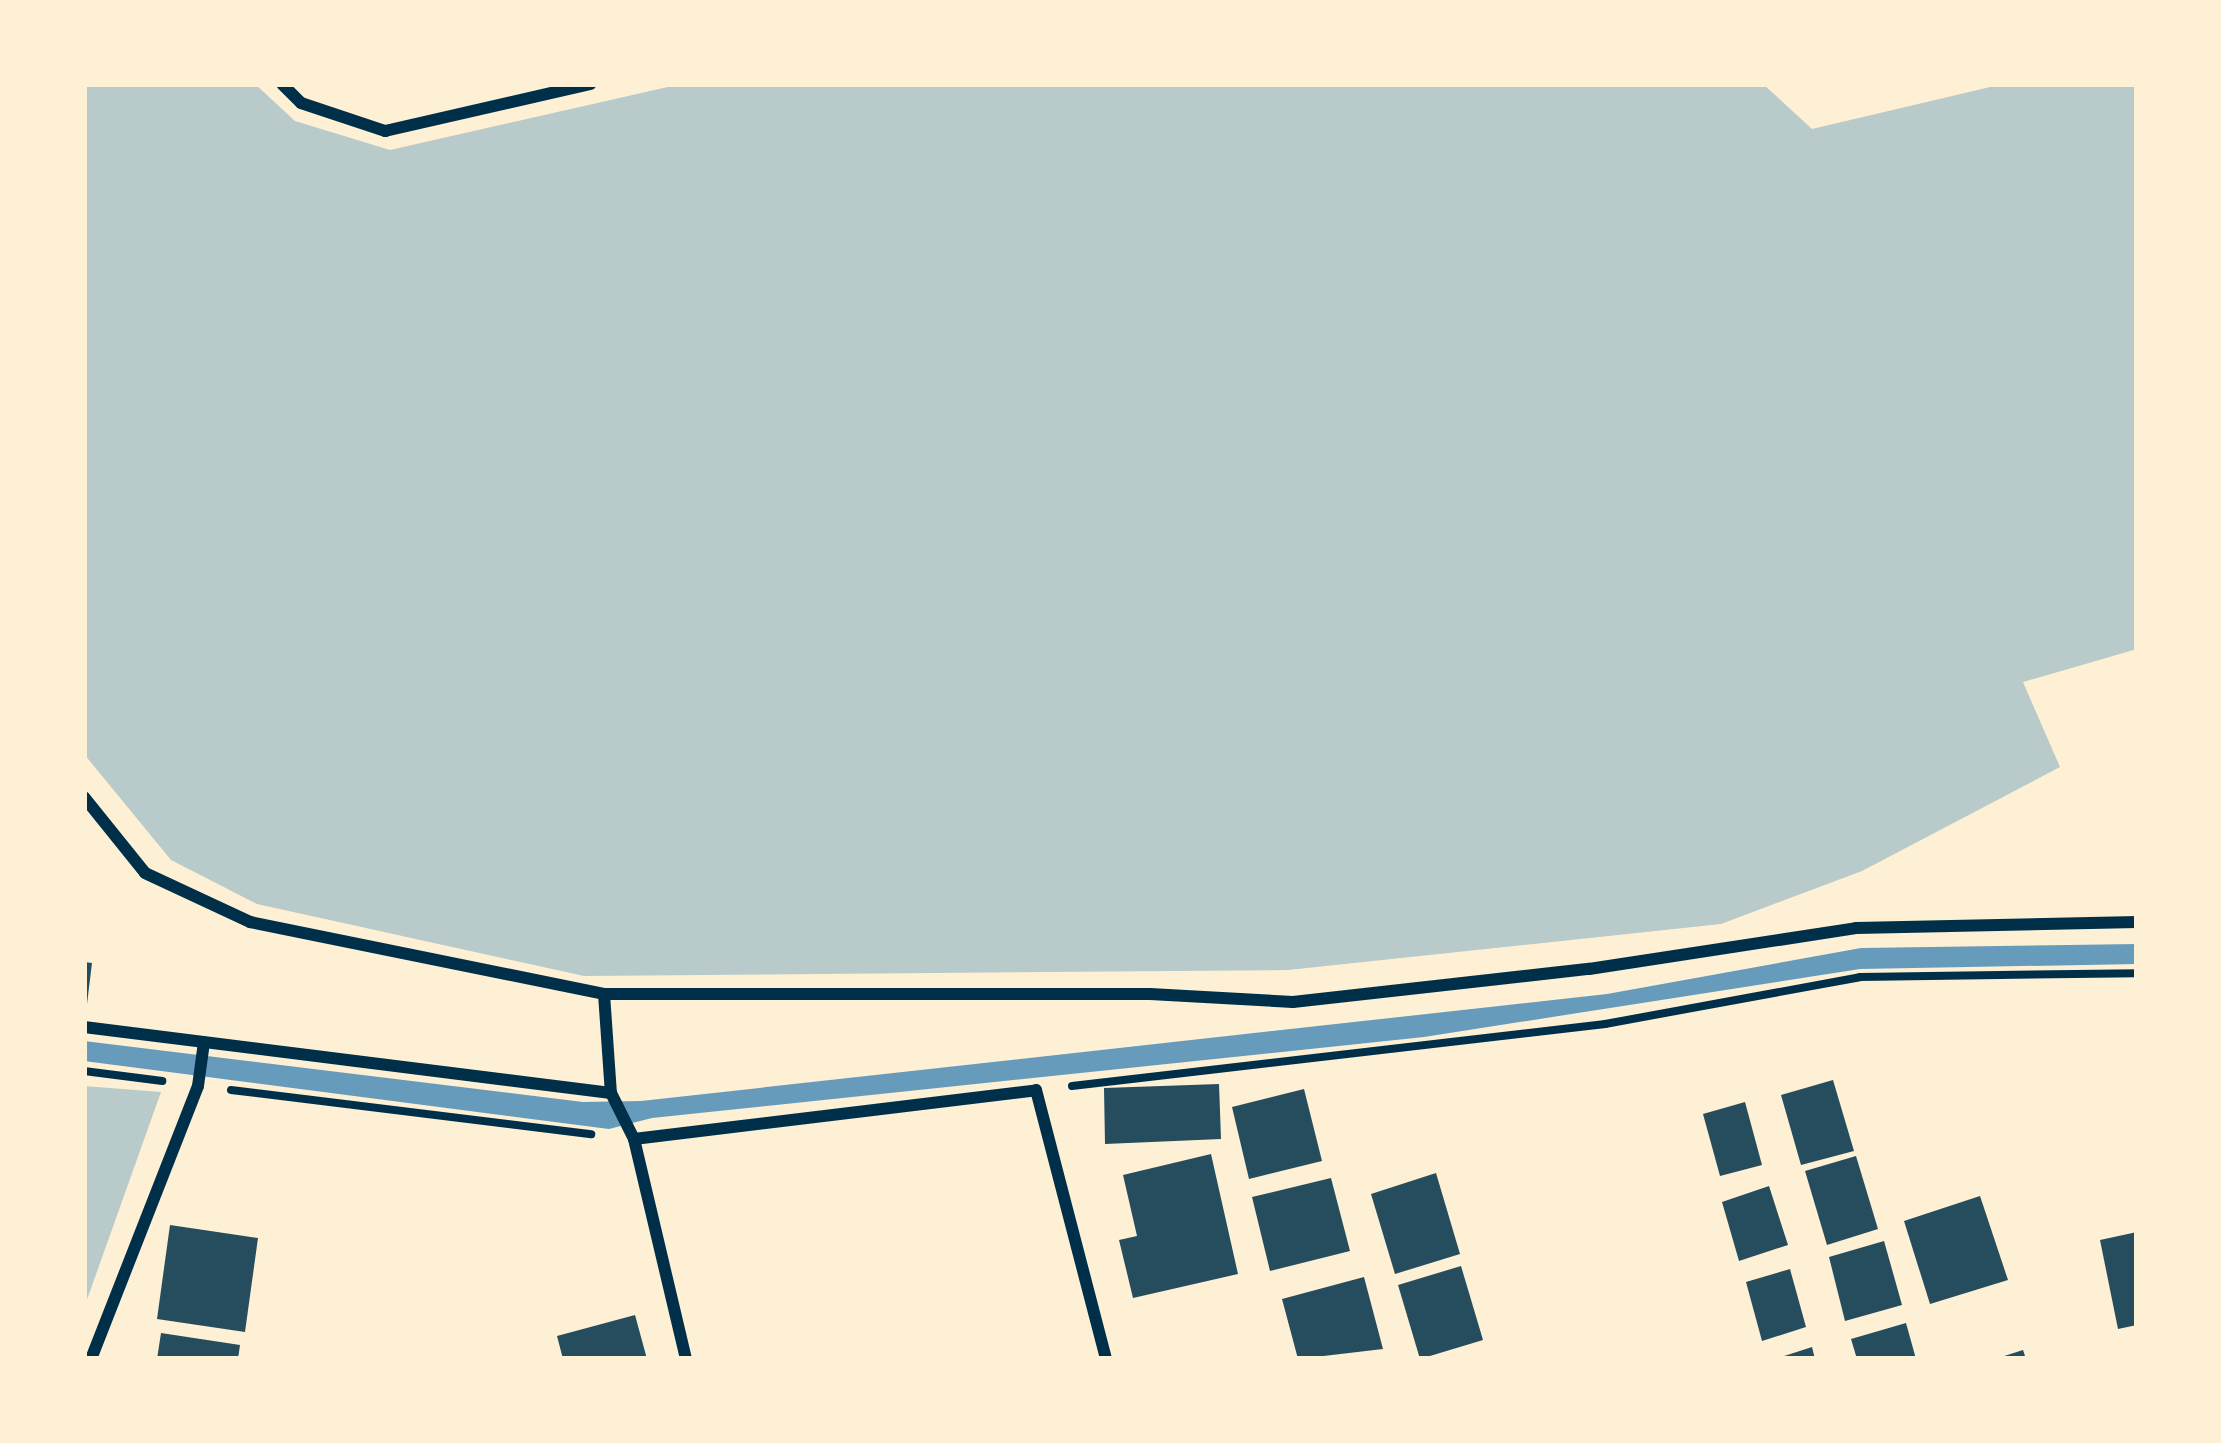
<!DOCTYPE html>
<style>
body{margin:0}
#map{position:relative;width:2221px;height:1443px;overflow:hidden;background:#fdf0d5;font-family:"IBM Plex Sans",sans-serif}
div>[style]{position:absolute}
[style*='--x']{left:calc(var(--x)*1px);top:calc(var(--y)*1px);width:calc(var(--w)*1px);rotate:calc(var(--a)*1deg)}
.green>*{inset:0;background:#b9caca}
.water>*{inset:0;background:#669bbc}
.building>*{inset:0;background:#264d5e}
.path>*{height:8px;margin:-4px;padding:0 4px;transform-origin:4px;border-radius:4px;background:#003049}
.minor>*{height:12px;margin:-6px;padding:0 6px;transform-origin:6px;border-radius:6px;background:#003049}
span{translate:-50% -50%;white-space:nowrap;text-align:center;line-height:1.15;-webkit-text-stroke:12px #fdf0d5;paint-order:stroke}
.frame{position:absolute;inset:0;border:87px solid #fdf0d5;pointer-events:none}
</style>
<div id="map">
<div class="green">
<i style="clip-path:polygon(84px 84px,255px 84px,295px 121px,390px 150px,681px 84px,1763px 84px,1812px 129px,2003px 84px,2137px 84px,2137px 649px,2023px 682px,2060px 767px,1862px 871px,1721px 924px,1288px 970px,584px 976px,257px 904px,171px 860px,84px 754px)"></i>
<i style="clip-path:polygon(84px 1086px,161px 1092px,84px 1308px)"></i>
</div>
<div class="water">
<i style="clip-path:polygon(2137px 944px,2137px 964px,1860px 969px,1424px 1037px,652px 1118px,609px 1129px,84px 1061px,84px 1041px,583px 1102px,641px 1101px,1607px 994px,1861px 948px)"></i>
</div>
<div class="building">
<i style="clip-path:polygon(84px 962px,92px 963px,87px 1004px,84px 1004px)"></i>
<i style="clip-path:polygon(1833px 1080px,1854px 1151px,1801px 1165px,1781px 1095px)"></i>
<i style="clip-path:polygon(1219px 1084px,1221px 1139px,1105px 1144px,1104px 1088px)"></i>
<i style="clip-path:polygon(1304px 1089px,1322px 1161px,1249px 1179px,1232px 1107px)"></i>
<i style="clip-path:polygon(1745px 1102px,1762px 1165px,1720px 1176px,1703px 1114px)"></i>
<i style="clip-path:polygon(1211px 1154px,1238px 1274px,1133px 1298px,1119px 1240px,1137px 1236px,1123px 1175px)"></i>
<i style="clip-path:polygon(1856px 1156px,1878px 1229px,1827px 1245px,1805px 1171px)"></i>
<i style="clip-path:polygon(1436px 1173px,1460px 1254px,1395px 1274px,1371px 1194px)"></i>
<i style="clip-path:polygon(1331px 1178px,1350px 1251px,1270px 1271px,1252px 1197px)"></i>
<i style="clip-path:polygon(1769px 1186px,1788px 1245px,1739px 1261px,1722px 1202px)"></i>
<i style="clip-path:polygon(1980px 1196px,2008px 1280px,1930px 1304px,1904px 1221px)"></i>
<i style="clip-path:polygon(170px 1225px,258px 1238px,245px 1332px,157px 1319px)"></i>
<i style="clip-path:polygon(2137px 1232px,2137px 1325px,2118px 1329px,2100px 1240px)"></i>
<i style="clip-path:polygon(1884px 1241px,1902px 1305px,1845px 1321px,1829px 1257px)"></i>
<i style="clip-path:polygon(1461px 1266px,1483px 1340px,1420px 1359px,1398px 1285px)"></i>
<i style="clip-path:polygon(1790px 1269px,1806px 1327px,1762px 1341px,1746px 1282px)"></i>
<i style="clip-path:polygon(1364px 1277px,1383px 1349px,1298px 1359px,1282px 1299px)"></i>
<i style="clip-path:polygon(635px 1315px,647px 1359px,563px 1359px,557px 1336px)"></i>
<i style="clip-path:polygon(1906px 1323px,1916px 1359px,1857px 1359px,1851px 1339px)"></i>
<i style="clip-path:polygon(161px 1333px,240px 1345px,238px 1359px,157px 1359px)"></i>
<i style="clip-path:polygon(1812px 1347px,1815px 1359px,1778px 1359px,1778px 1358px)"></i>
<i style="clip-path:polygon(2023px 1350px,2026px 1359px,1998px 1359px,1998px 1358px)"></i>
</div>
<div class="path">
<i style="--x:84;--y:1071;--w:79;--a:7.3"></i>
<i style="--x:1072;--y:1086;--w:537;--a:-6.63"></i>
<i style="--x:1605;--y:1024;--w:259;--a:-10.4"></i>
<i style="--x:1860;--y:977;--w:277;--a:-0.8"></i>
<i style="--x:231;--y:1090;--w:363;--a:7"></i>
</div>
<div class="minor">
<i style="--x:282;--y:84;--w:27;--a:45"></i>
<i style="--x:301;--y:103;--w:89;--a:18.4"></i>
<i style="--x:385;--y:131;--w:211;--a:-12.9"></i>
<i style="--x:84;--y:797;--w:97;--a:51.2"></i>
<i style="--x:145;--y:873;--w:116;--a:25"></i>
<i style="--x:250;--y:922;--w:361;--a:11.5"></i>
<i style="--x:604;--y:994;--w:546;--a:0"></i>
<i style="--x:1150;--y:994;--w:143;--a:3.2"></i>
<i style="--x:1293;--y:1002;--w:298;--a:-6.4"></i>
<i style="--x:1589;--y:969;--w:270;--a:-8.7"></i>
<i style="--x:1856;--y:928;--w:281;--a:-1.2"></i>
<i style="--x:604;--y:994;--w:99;--a:86"></i>
<i style="--x:611;--y:1093;--w:51;--a:63.4"></i>
<i style="--x:634;--y:1139;--w:226;--a:76.7"></i>
<i style="--x:84;--y:1027;--w:531;--a:7.14"></i>
<i style="--x:634;--y:1139;--w:405;--a:-6.9"></i>
<i style="--x:1036;--y:1090;--w:278;--a:75.4"></i>
<i style="--x:91;--y:1359;--w:293;--a:-68.6"></i>
<i style="--x:198;--y:1086;--w:44;--a:-82.2"></i>
</div>
<div class="frame"></div>
</div>
